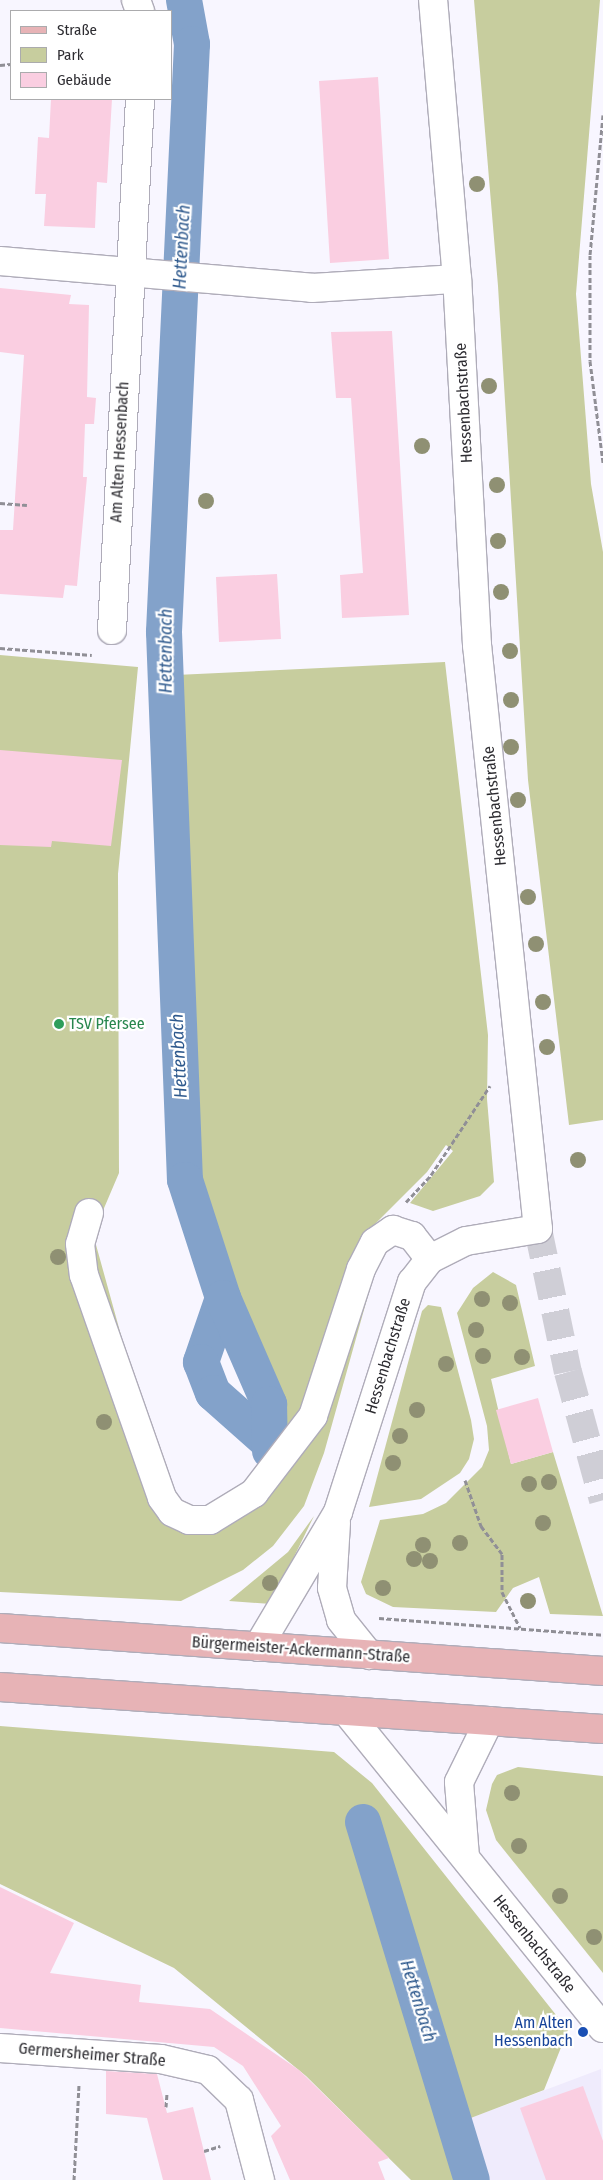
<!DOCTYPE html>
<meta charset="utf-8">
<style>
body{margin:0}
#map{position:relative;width:603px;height:2180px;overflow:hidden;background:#f8f6ff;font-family:"Fira Sans Condensed",sans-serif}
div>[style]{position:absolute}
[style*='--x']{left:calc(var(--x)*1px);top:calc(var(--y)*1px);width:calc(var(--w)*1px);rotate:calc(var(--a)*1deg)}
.built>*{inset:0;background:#efebfc}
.green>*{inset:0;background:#c7cd9e}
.canal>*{height:36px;margin:-18px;padding:0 18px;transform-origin:18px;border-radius:18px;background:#83a2ca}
.building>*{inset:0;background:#facee1}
.minor-tunnel>*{height:28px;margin-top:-14px;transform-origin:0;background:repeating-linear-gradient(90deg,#cfced6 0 28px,transparent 0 42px)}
.path>*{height:3px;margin-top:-1.5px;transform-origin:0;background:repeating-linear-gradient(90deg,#908f96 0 5px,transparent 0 7.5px)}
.roads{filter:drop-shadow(1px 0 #afacb9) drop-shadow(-1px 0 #afacb9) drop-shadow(0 1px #afacb9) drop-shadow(0 -1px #afacb9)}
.minor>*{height:28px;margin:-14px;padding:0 14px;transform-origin:14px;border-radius:14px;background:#fff}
.major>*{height:28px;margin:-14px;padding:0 14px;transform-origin:14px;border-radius:14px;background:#e7b3b6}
.trees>*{width:16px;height:16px;margin:-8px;border-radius:50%;background:#8f9073}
.dots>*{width:14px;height:14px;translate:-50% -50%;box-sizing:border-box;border:2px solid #fff;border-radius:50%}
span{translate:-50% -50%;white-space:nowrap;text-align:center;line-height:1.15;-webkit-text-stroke:4.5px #fff;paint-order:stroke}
.street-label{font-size:16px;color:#2d2c31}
.leisure-label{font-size:16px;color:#27864d}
.left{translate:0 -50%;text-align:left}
.transit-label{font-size:16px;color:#164399}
.right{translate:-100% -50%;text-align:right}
.water-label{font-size:18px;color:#2e598d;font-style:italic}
.legend{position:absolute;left:10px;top:10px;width:162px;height:90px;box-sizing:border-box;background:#fff;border:1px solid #ababad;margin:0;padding:6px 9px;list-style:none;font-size:15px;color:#2d2c31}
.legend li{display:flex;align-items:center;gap:10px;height:25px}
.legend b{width:25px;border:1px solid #ababad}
</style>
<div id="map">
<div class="built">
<i style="clip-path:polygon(601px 2069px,603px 2180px,481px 2180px,465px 2120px)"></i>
</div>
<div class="green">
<i style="clip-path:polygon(474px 0,600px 0,576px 294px,591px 484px,603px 552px,603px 1120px,569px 1125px,528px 780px,498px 286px)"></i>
<i style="clip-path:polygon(0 655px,138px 667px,118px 874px,119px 1173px,93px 1234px,173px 1523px,202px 1535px,224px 1527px,261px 1498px,374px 1274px,324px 1453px,304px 1506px,273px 1546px,243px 1570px,181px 1601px,0 1592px)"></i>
<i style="clip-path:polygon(445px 662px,488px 1035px,487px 1099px,494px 1182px,480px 1196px,433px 1211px,410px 1203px,453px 1151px,446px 1145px,427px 1172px,371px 1228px,355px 1250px,302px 1413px,282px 1437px,270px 1391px,191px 1179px,176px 675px)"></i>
<i style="clip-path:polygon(493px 1272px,516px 1285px,535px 1366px,491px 1379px,511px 1464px,553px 1452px,603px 1616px,550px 1614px,539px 1577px,513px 1588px,496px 1612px,393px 1607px,366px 1594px,361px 1582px,380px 1520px,423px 1514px,446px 1503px,482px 1467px,489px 1450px,487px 1426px,457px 1313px,473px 1288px)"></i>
<i style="clip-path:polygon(428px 1305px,441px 1307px,471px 1420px,474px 1439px,469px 1459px,460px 1473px,421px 1499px,369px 1507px,422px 1311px)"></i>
<i style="clip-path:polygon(314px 1516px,271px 1604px,229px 1601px,288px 1552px)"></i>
<i style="clip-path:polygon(0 1726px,334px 1752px,372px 1783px,568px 2030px,544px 2090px,442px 2129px,457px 2180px,411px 2180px,306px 2076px,174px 1968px,0 1884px)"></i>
<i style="clip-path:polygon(518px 1767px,603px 1776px,603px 1973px,496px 1840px,486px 1810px,492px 1784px,497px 1775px)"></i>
</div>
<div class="canal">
<i style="--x:184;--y:0;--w:45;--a:79.7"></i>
<i style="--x:192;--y:44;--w:589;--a:92.73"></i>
<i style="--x:164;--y:632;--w:548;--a:87.81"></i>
<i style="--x:185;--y:1180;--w:124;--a:72.1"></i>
<i style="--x:223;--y:1298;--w:68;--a:109"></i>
<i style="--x:201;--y:1362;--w:33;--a:69"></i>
<i style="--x:213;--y:1393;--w:72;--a:41.6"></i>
<i style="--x:223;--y:1298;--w:116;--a:66.5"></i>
<i style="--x:269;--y:1404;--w:47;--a:88.8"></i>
<i style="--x:363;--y:1822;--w:374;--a:73.1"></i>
</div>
<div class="building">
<i style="clip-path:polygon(378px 77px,389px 259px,330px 263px,319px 81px)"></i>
<i style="clip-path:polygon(51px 99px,112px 99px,107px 183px,97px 182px,95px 228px,44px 226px,46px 194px,35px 194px,38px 137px,49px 138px)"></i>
<i style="clip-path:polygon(0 288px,71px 295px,69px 304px,89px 305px,87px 397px,96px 398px,94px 424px,85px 424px,83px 477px,87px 477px,77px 586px,65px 585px,63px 598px,0 594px,0 530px,13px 530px,24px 355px,0 352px)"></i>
<i style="clip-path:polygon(392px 331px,409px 615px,342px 618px,340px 575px,363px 573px,351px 398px,336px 398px,331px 332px)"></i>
<i style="clip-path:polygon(277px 574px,281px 639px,219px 642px,216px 577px)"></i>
<i style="clip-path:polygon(0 750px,122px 760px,111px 846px,52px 841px,51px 847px,0 845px)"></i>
<i style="clip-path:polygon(538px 1398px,553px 1452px,511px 1464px,496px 1410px)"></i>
<i style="clip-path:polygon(0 1887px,74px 1923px,50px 1973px,141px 1985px,139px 2002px,210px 2009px,299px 2070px,389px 2158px,378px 2162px,385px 2180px,290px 2180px,271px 2136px,281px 2126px,243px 2066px,214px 2047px,0 2028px)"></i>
<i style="clip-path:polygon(106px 2071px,157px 2074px,167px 2113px,193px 2107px,211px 2180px,163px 2180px,147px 2118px,106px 2114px)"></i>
<i style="clip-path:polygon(583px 2086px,603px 2141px,603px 2180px,546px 2180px,520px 2108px)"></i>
</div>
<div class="minor-tunnel">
<i style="--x:538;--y:1229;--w:146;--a:78.2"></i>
<i style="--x:568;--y:1372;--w:133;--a:74.7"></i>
</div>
<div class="path">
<i style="--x:0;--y:65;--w:11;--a:-5"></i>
<i style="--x:603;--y:115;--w:141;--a:95.3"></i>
<i style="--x:590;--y:255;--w:106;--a:90"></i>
<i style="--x:590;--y:361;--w:103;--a:82.7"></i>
<i style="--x:0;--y:503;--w:27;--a:4"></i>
<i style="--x:0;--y:648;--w:92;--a:4.4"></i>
<i style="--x:406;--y:1202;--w:37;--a:-47"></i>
<i style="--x:431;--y:1175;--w:107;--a:-56.5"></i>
<i style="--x:465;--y:1480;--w:49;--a:70.8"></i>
<i style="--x:481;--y:1526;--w:35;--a:53"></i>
<i style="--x:502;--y:1554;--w:38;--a:90"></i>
<i style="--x:502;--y:1592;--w:40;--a:63.4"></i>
<i style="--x:379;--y:1618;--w:225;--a:4.3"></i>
<i style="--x:166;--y:2107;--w:14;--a:-86"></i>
<i style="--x:204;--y:2151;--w:17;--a:-17"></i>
<i style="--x:74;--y:2180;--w:96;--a:-87"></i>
</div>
<div class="roads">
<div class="minor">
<i style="--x:136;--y:0;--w:12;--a:70"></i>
<i style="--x:0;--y:261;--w:313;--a:4.9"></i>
<i style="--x:312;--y:288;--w:145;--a:-3.6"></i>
<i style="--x:112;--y:630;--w:532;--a:-86.98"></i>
<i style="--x:89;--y:1213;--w:32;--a:106"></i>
<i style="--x:80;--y:1244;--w:31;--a:83"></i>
<i style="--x:84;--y:1275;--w:236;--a:70.7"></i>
<i style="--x:162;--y:1498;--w:17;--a:54"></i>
<i style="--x:172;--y:1512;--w:19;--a:25"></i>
<i style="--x:189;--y:1520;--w:21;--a:0"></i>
<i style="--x:210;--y:1520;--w:52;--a:-31.5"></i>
<i style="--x:254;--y:1493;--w:97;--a:-52.5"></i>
<i style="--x:313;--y:1416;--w:155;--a:-71.9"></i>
<i style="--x:361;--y:1269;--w:30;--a:-63"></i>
<i style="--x:375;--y:1242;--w:22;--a:-34"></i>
<i style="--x:393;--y:1230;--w:20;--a:18"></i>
<i style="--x:412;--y:1236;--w:29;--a:52"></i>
<i style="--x:336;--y:1523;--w:65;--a:93.5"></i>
<i style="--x:332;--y:1588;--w:33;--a:74"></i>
<i style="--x:341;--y:1620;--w:45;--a:51.3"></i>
<i style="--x:258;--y:1647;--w:157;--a:-59.3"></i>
<i style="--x:338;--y:1512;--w:242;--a:-72.2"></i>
<i style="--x:412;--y:1282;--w:29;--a:-52"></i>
<i style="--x:430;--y:1259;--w:40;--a:-26.6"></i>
<i style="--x:466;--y:1241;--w:73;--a:-9.5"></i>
<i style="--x:538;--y:1229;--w:587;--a:-95.96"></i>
<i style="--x:477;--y:645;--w:367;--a:-93.1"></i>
<i style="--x:457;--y:279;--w:280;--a:-94.9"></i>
<i style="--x:346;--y:1711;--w:408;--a:51"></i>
<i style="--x:465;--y:1857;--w:75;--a:-94.6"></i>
<i style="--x:459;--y:1782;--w:68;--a:-63.8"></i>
<i style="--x:0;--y:2048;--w:161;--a:3.9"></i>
<i style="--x:161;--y:2059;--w:48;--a:13.2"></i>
<i style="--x:208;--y:2070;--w:43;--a:44.1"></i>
<i style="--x:239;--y:2100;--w:83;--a:75.3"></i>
</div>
<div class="major">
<i style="--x:0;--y:1628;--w:605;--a:4.08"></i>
<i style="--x:0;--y:1687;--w:604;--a:3.98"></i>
</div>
</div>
<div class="trees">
<i style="left:477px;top:184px"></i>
<i style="left:489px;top:386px"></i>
<i style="left:422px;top:446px"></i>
<i style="left:497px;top:485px"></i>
<i style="left:206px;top:501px"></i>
<i style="left:498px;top:541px"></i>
<i style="left:501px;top:592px"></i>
<i style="left:510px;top:651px"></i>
<i style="left:511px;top:700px"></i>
<i style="left:511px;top:747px"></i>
<i style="left:518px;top:800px"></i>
<i style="left:528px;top:897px"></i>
<i style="left:536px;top:944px"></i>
<i style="left:543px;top:1002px"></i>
<i style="left:547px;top:1047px"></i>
<i style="left:578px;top:1160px"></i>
<i style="left:58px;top:1257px"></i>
<i style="left:482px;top:1299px"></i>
<i style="left:510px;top:1303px"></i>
<i style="left:476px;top:1330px"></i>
<i style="left:483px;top:1356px"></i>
<i style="left:522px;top:1357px"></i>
<i style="left:446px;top:1364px"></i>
<i style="left:417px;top:1410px"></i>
<i style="left:104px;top:1422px"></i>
<i style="left:400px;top:1436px"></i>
<i style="left:393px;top:1463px"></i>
<i style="left:549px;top:1482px"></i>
<i style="left:529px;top:1484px"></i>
<i style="left:543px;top:1523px"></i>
<i style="left:460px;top:1543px"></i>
<i style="left:423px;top:1545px"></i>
<i style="left:414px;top:1559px"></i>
<i style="left:430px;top:1561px"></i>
<i style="left:270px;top:1583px"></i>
<i style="left:383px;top:1588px"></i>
<i style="left:528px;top:1601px"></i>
<i style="left:512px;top:1793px"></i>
<i style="left:519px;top:1846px"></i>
<i style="left:560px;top:1896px"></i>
<i style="left:594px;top:1937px"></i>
</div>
<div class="dots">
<i style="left:59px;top:1024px;background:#2e9e5b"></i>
<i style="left:583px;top:2032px;background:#1a4fb4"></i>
</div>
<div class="street-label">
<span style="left:464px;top:403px;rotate:-93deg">Hessenbachstraße</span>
<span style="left:120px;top:452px;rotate:-87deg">Am Alten Hessenbach</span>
<span style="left:495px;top:806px;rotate:-96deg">Hessenbachstraße</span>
<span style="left:388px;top:1356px;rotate:-73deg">Hessenbachstraße</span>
<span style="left:301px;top:1650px;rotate:4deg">Bürgermeister-Ackermann-Straße</span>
<span style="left:534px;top:1944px;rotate:51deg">Hessenbachstraße</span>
<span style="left:92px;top:2055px;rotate:5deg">Germersheimer Straße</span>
</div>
<div class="leisure-label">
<span class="left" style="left:69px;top:1024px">TSV Pfersee</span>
</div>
<div class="transit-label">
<span class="right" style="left:573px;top:2032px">Am Alten<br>Hessenbach</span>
</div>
<div class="water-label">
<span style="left:182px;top:247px;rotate:-87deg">Hettenbach</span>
<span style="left:166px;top:651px;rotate:-90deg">Hettenbach</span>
<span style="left:179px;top:1056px;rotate:-93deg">Hettenbach</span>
<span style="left:418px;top:2001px;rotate:73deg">Hettenbach</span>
</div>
<ul class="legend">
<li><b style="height:6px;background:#e7b3b6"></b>Straße</li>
<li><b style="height:14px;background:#c7cd9e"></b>Park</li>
<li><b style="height:14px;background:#facee1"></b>Gebäude</li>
</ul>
</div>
